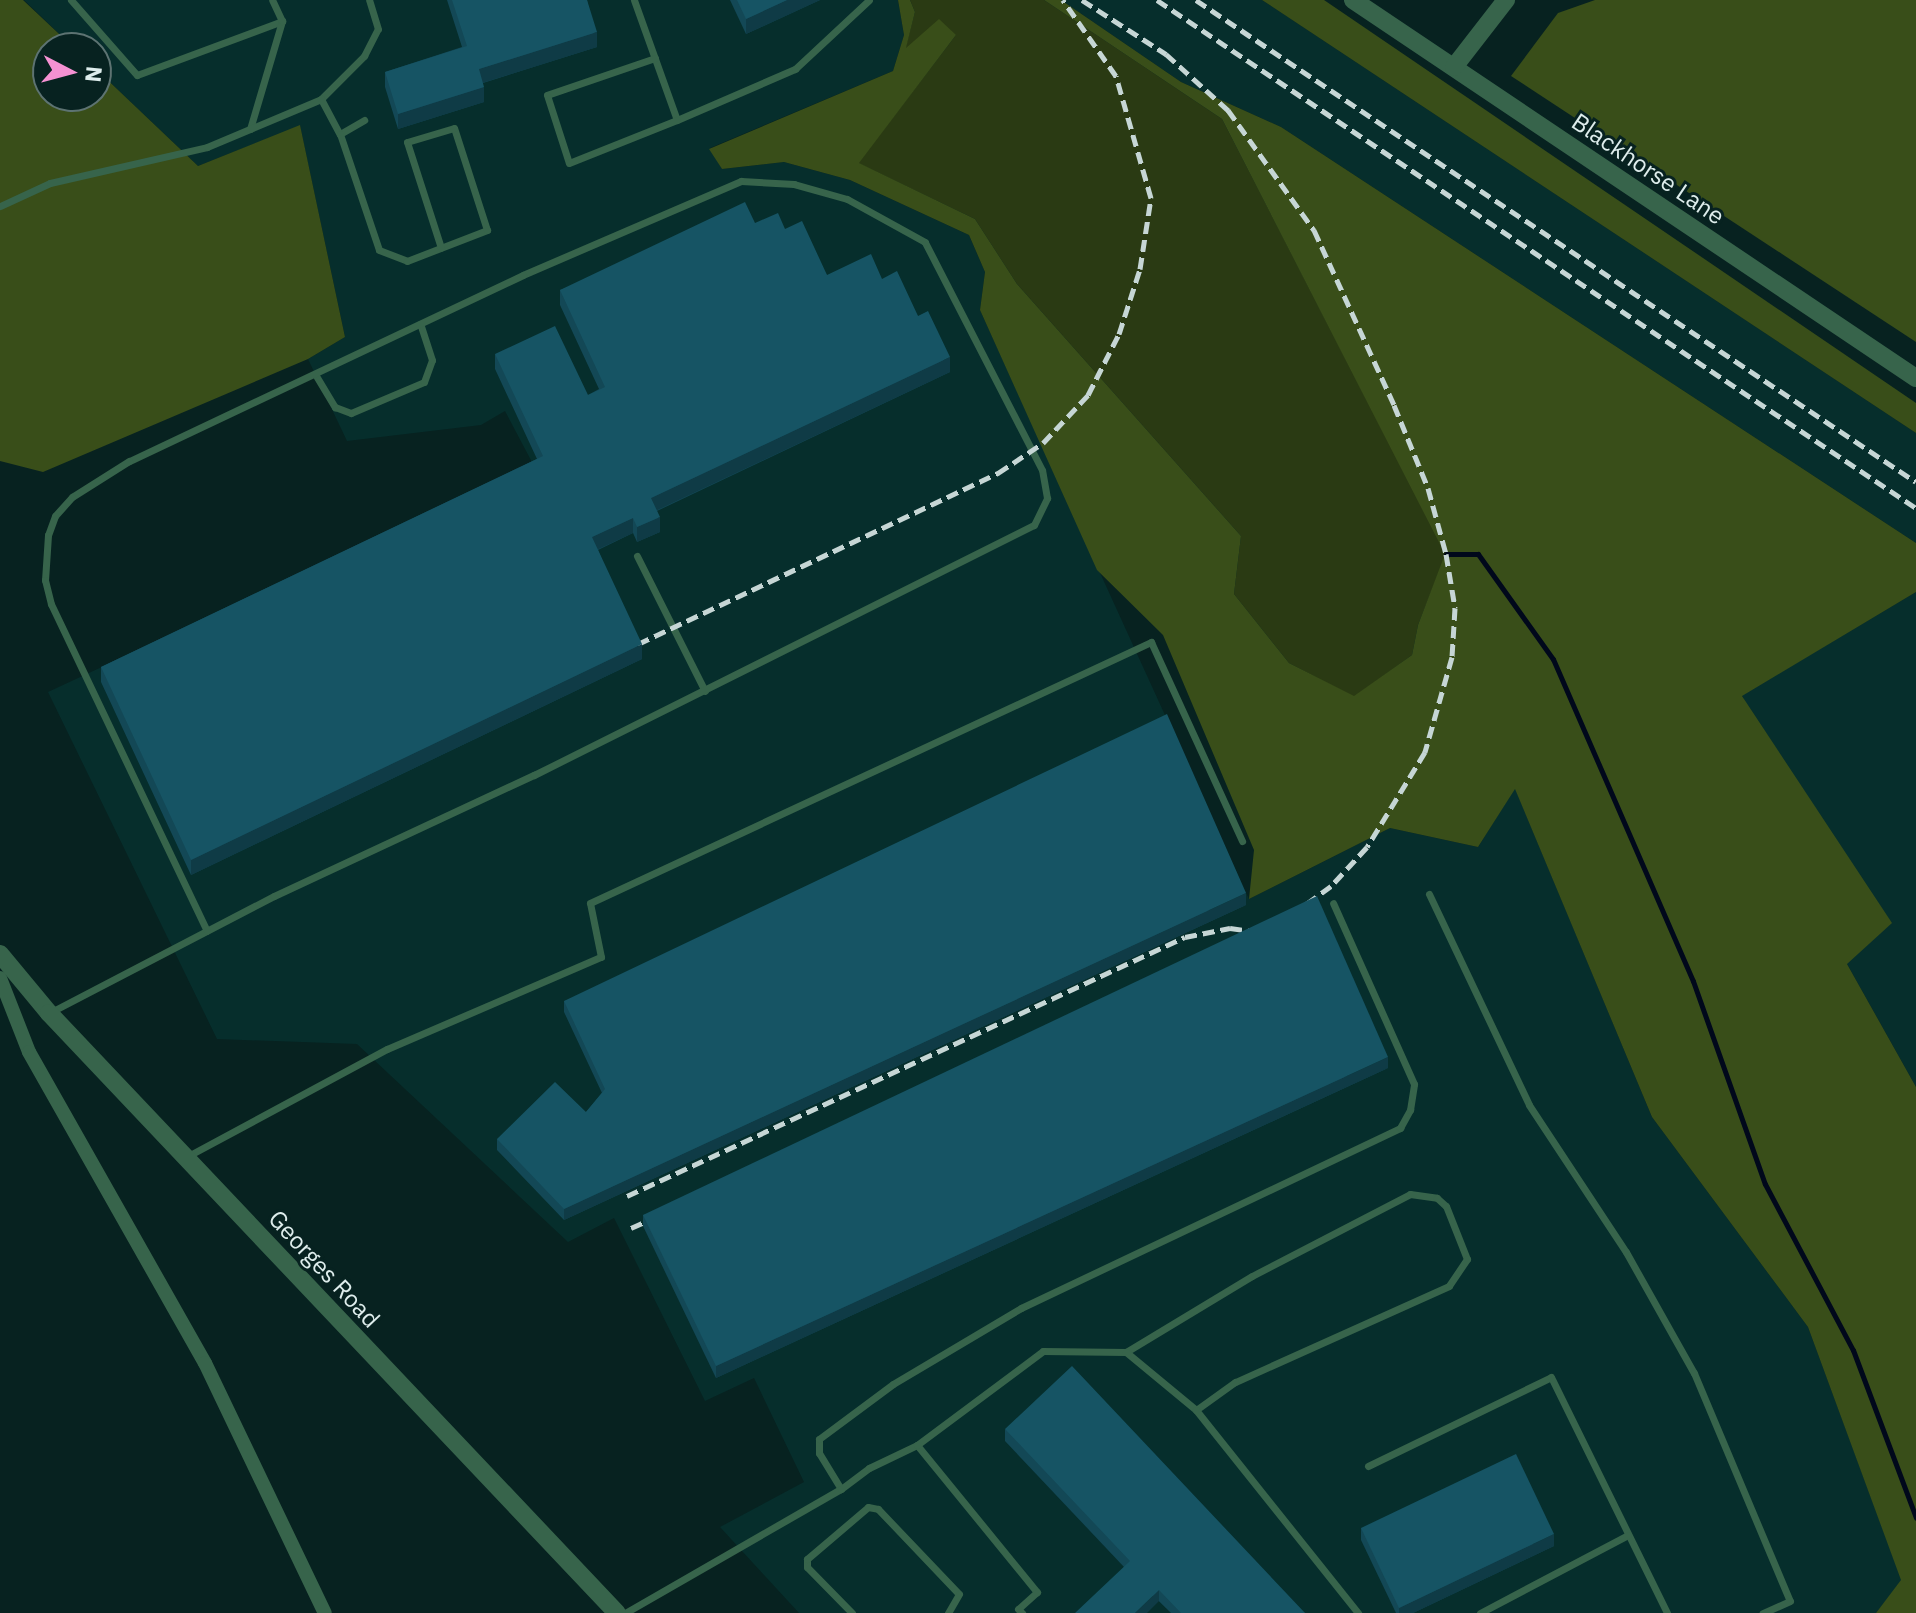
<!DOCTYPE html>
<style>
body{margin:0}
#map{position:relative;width:1916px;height:1613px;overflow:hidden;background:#072220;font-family:"IBM Plex Sans",sans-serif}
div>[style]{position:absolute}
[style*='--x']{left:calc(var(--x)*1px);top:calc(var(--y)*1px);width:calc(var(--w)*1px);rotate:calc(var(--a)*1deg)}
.built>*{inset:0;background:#062e2c}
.green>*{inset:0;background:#2a3a13}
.forest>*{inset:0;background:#394e19}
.stream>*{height:5px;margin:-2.5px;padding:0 2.5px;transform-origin:2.5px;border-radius:2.5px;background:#00081b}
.service>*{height:7px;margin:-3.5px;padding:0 3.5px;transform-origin:3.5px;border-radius:3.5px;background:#37644b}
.minor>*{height:14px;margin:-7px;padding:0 7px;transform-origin:7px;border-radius:7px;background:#37644b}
.tertiary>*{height:18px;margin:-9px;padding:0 9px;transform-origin:9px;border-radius:9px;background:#37644b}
.rail>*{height:5px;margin-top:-2.5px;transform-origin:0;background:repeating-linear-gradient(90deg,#c6d6d5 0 12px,transparent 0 18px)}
.wall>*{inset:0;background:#134856}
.shaded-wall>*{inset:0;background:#0f3b46}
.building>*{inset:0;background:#165464}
span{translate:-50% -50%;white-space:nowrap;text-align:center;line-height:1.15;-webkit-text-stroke:6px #072220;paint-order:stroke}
.street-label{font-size:24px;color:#deedec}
.north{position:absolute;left:32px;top:32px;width:80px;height:80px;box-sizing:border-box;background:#072220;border:2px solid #5d7372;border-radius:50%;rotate:96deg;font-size:22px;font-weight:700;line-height:32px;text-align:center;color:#deedec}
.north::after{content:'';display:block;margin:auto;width:28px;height:36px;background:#f591d2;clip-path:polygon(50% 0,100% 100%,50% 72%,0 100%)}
</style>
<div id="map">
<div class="built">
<i style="clip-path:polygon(24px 0,898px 0,904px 35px,893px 71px,710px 148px,722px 169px,784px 162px,850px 180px,969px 235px,985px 272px,980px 310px,1249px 899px,1390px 828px,1478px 847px,1515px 788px,1652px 1117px,1808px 1327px,1902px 1581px,1876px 1613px,799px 1613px,720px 1527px,804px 1482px,754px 1378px,705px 1401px,614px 1218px,568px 1242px,357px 1044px,217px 1039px,48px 692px,534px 466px,505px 411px,481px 425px,347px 441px,308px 359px,345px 337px,300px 126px,198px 166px,96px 69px,96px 48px,74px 48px)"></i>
<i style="clip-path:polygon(1061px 0,1262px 0,1916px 433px,1916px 543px,1281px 127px,1181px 82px)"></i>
<i style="clip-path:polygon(1916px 592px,1916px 1087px,1847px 964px,1742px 695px)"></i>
</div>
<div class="green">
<i style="clip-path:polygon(910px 0,1044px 0,1222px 119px,1446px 554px,1418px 625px,1412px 655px,1354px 697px,1289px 663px,1234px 594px,1241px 536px,1017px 284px,975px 219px,858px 163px,956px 35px,905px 50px,915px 12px)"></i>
</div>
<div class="forest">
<i style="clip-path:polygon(0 0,23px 0,74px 48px,48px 48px,48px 96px,96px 96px,96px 69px,198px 166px,300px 125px,345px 337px,308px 359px,43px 472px,0 461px)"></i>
<i style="clip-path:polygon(898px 0,910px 0,915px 12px,906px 48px,939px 19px,956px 35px,859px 163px,975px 219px,1017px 284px,1241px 536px,1234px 594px,1289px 663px,1354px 696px,1412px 655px,1418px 625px,1445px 554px,1222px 119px,1044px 0,1061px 0,1181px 82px,1281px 127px,1916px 543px,1916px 592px,1742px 696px,1892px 923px,1847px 964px,1916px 1087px,1916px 1613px,1876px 1613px,1901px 1580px,1808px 1327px,1652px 1117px,1515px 789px,1478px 847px,1390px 828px,1249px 899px,1254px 850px,1163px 635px,1097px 570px,980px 310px,985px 272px,969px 235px,850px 180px,784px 162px,722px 169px,709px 149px,893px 71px,904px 35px)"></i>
<i style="clip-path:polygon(1262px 0,1324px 0,1916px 403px,1916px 433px)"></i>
<i style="clip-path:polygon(1595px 0,1916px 0,1916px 342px,1511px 76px,1558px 13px)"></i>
</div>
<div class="stream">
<i style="--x:1446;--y:554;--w:32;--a:0"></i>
<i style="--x:1478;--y:554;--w:129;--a:54.5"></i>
<i style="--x:1553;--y:659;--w:351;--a:66.5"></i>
<i style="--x:1693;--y:981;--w:215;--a:70.5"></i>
<i style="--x:1765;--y:1184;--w:188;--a:62.1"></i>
<i style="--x:1853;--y:1350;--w:179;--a:69.4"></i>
</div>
<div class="service">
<i style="--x:71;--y:0;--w:100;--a:48.7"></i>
<i style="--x:137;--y:75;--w:155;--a:-20.4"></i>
<i style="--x:634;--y:0;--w:127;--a:70.3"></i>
<i style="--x:677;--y:120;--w:129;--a:-23.4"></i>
<i style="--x:795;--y:69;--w:101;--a:-43"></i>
<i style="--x:655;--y:58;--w:114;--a:161.1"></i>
<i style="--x:547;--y:95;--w:71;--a:72.1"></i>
<i style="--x:569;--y:163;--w:116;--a:-21.7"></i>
<i style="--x:321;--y:99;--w:61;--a:-45"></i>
<i style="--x:364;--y:56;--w:30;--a:-63"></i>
<i style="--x:378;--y:29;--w:30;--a:-107"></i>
<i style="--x:250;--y:129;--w:113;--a:-73.5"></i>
<i style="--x:282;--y:21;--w:23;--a:-115"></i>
<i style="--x:340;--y:134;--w:28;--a:-30"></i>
<i style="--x:0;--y:206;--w:55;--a:-24.7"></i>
<i style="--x:50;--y:183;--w:161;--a:-12.9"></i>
<i style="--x:207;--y:147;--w:124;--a:-22.8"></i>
<i style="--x:321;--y:99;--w:40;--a:62"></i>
<i style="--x:340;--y:134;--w:122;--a:71.4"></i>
<i style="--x:379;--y:250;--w:30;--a:21"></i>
<i style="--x:407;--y:261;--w:86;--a:-21.2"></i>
<i style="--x:487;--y:230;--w:107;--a:-107.9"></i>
<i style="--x:454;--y:128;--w:49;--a:163.4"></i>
<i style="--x:407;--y:142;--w:111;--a:72.2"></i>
<i style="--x:315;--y:374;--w:39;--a:59"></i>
<i style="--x:335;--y:407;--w:17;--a:21"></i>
<i style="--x:351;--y:413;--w:79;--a:-23"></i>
<i style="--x:424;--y:382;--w:23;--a:-70"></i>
<i style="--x:432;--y:360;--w:38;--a:-108"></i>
<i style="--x:637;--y:556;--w:151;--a:63.3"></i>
<i style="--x:1429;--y:894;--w:233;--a:64.6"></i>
<i style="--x:1529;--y:1105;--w:176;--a:56.6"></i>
<i style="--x:1626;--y:1252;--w:139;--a:60.7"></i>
<i style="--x:1694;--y:1373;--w:247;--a:67.2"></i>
<i style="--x:1790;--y:1601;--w:30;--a:156"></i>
<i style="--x:51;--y:1012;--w:251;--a:-27.5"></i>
<i style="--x:274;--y:896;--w:287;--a:-25"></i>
<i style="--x:534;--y:775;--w:559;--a:-26.57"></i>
<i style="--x:1034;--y:525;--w:30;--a:-64"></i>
<i style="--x:1047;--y:498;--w:28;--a:-100"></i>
<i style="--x:1042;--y:470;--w:256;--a:-117.2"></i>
<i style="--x:925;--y:242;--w:89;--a:-151.1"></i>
<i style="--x:847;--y:199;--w:55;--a:-164.2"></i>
<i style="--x:794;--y:184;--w:53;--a:-176.8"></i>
<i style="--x:741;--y:181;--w:237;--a:156.7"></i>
<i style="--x:523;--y:275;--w:436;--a:154.7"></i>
<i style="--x:129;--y:461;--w:67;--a:147.7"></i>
<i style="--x:72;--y:497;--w:25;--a:132"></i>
<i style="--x:55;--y:516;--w:20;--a:110"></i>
<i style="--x:48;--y:535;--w:45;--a:93.8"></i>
<i style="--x:45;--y:580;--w:25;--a:76"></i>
<i style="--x:51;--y:604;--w:362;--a:64.5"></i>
<i style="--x:188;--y:1156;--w:226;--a:-28.3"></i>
<i style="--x:387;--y:1049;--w:233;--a:-23.3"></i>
<i style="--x:601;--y:957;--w:55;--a:-101.5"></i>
<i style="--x:590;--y:903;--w:619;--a:-24.95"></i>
<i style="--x:1151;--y:642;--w:219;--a:65.4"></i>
<i style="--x:1126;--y:1352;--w:147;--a:-31.1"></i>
<i style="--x:1252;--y:1276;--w:178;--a:-27.4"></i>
<i style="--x:1410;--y:1194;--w:27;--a:8"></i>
<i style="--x:1437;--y:1198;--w:12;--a:42"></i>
<i style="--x:1446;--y:1206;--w:57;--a:68.4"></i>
<i style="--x:1467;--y:1259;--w:32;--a:124"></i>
<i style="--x:1449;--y:1286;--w:235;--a:155.8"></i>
<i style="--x:1235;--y:1382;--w:48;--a:144.3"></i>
<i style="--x:917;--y:1445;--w:190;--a:50.8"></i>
<i style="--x:1037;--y:1592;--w:25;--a:138"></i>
<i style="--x:1018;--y:1609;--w:6;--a:45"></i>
<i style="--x:1368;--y:1466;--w:203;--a:-25.9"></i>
<i style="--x:1551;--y:1377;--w:263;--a:63.8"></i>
<i style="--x:841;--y:1489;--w:42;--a:-121.4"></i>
<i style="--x:819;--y:1453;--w:14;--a:-90"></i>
<i style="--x:819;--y:1439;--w:92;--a:-36.6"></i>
<i style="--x:893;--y:1384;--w:149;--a:-30.7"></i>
<i style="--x:1021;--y:1308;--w:420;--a:-25.4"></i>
<i style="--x:1400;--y:1128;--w:21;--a:-61"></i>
<i style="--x:1410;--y:1110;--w:26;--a:-81"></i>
<i style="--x:1414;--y:1084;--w:198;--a:-114.1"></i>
<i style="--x:625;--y:1613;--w:249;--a:-29.9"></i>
<i style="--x:841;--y:1489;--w:35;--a:-37"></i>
<i style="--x:869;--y:1468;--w:53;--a:-25.6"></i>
<i style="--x:917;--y:1445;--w:157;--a:-36.7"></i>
<i style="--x:1043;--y:1351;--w:83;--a:0.7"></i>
<i style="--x:1126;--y:1352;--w:91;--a:39.6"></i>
<i style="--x:1196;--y:1410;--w:260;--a:51.4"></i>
<i style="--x:852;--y:1613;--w:64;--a:-134.4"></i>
<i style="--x:807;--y:1567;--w:8;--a:-90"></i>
<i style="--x:807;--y:1559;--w:80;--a:-40.4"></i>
<i style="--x:868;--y:1507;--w:10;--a:11"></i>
<i style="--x:878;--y:1509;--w:117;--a:46.4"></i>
<i style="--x:959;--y:1594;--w:22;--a:120"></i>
<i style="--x:1480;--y:1613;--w:167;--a:-27.8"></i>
</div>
<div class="minor">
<i style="--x:0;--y:978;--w:79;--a:68.6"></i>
<i style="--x:29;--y:1052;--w:357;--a:60.5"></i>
<i style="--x:205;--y:1363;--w:277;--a:64.4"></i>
</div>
<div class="tertiary">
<i style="--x:1353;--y:0;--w:678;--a:33.88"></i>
<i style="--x:1454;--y:67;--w:85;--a:-52.2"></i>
<i style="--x:0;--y:954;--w:77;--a:50.3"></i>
<i style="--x:49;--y:1013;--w:826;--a:46.57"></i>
</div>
<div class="rail">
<i style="--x:1082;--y:0;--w:100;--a:32.7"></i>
<i style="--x:1166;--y:54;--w:84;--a:42.1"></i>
<i style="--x:1228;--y:110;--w:148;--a:54.4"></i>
<i style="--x:1314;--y:230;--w:192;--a:65.4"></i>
<i style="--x:1394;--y:405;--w:90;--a:67.7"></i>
<i style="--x:1428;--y:488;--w:68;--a:74.7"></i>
<i style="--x:1446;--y:554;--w:55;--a:80.5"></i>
<i style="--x:1455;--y:608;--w:49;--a:93.5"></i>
<i style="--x:1452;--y:657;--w:99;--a:105.9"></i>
<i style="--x:1425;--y:752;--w:111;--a:121.4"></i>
<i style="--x:1367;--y:847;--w:53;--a:132.7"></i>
<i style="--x:1331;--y:886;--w:39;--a:144"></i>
<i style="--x:1157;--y:0;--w:913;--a:33.79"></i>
<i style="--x:1196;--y:0;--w:866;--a:33.8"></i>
<i style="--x:638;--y:644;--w:399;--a:-25.4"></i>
<i style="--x:998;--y:473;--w:54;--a:-33.7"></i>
<i style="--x:1043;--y:443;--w:66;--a:-46.8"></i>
<i style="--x:1088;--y:395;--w:68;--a:-63.1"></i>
<i style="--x:1119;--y:334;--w:68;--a:-72.1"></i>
<i style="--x:1140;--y:269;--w:72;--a:-81.2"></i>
<i style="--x:1151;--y:198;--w:127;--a:-106"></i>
<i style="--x:1116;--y:76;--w:93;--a:-124.9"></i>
<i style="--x:627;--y:1196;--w:615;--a:-24.9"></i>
<i style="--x:1185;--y:937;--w:46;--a:-11.3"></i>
<i style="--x:1230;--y:928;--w:28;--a:8"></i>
<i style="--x:631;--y:1228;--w:36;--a:-24"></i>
</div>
<div class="wall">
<i style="clip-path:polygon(447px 0,587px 0,597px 47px,483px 83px,484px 102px,398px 129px,385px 87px,385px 72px,462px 47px)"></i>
<i style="clip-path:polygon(730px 0,820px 0,746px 34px)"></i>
<i style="clip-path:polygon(755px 223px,785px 229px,827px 275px,882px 279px,918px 316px,950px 372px,657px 511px,660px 532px,637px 542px,633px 533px,598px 550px,642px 659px,191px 875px,101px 682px,101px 667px,537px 459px,495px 369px,495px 354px,588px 395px,599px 389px,560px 305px,560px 290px)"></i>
<i style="clip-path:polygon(1246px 905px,564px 1220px,497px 1150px,497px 1139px,586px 1112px,602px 1093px,564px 1012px,564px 1001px)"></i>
<i style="clip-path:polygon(1388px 1068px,716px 1378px,643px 1226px,643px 1215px)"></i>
<i style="clip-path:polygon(1005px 1429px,1305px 1613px,1171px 1613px,1124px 1567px,1005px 1441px)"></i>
<i style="clip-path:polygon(1361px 1528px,1554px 1546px,1413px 1613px,1396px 1613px,1361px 1540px)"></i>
</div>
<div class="shaded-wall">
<i style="clip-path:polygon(787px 0,820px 0,746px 34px,746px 19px)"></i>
<i style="clip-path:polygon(597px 32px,597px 47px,479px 84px,479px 69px)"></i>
<i style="clip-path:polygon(484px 87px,484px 102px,398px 129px,398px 114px)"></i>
<i style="clip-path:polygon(950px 357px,950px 372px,651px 513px,651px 498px)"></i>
<i style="clip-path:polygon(660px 517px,660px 532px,637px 542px,637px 527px)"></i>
<i style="clip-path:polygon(633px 518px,633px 533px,592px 552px,592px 537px)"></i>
<i style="clip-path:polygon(642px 644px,642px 659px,191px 875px,191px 860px)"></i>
<i style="clip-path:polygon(1246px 893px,1246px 905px,564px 1220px,564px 1209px)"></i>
<i style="clip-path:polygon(1388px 1057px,1388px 1068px,716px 1378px,716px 1366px)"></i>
<i style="clip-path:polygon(1554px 1534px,1554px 1546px,1413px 1613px,1399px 1613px,1399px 1608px)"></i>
<i style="clip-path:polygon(1159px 1590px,1159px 1601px,1147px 1613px,1135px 1613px)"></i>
</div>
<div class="building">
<i style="clip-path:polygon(452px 0,587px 0,597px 32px,479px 69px,484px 87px,398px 114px,385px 72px,467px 46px)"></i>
<i style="clip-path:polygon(737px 0,787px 0,746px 19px)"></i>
<i style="clip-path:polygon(745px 202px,755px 223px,778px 213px,785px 229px,802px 221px,827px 275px,871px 254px,882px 279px,897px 271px,918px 316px,928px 311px,950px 357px,651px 498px,660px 517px,637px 527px,633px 518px,592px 537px,642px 644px,191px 860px,101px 667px,543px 456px,495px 354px,555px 326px,588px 395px,605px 387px,560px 290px)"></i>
<i style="clip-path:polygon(1167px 714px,1246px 893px,564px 1209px,497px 1139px,555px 1082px,586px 1112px,605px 1089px,564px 1001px)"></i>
<i style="clip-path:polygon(1317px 896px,1388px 1057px,716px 1366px,643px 1215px)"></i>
<i style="clip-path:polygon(1072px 1366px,1305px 1613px,1181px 1613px,1159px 1590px,1135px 1613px,1075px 1613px,1130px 1561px,1005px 1429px)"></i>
<i style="clip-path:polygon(1516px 1454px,1554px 1534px,1399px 1608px,1361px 1528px)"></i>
</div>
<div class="street-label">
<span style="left:1648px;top:169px;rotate:34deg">Blackhorse Lane</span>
<span style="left:324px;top:1269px;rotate:47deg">Georges Road</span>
</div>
<div class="north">N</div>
</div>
